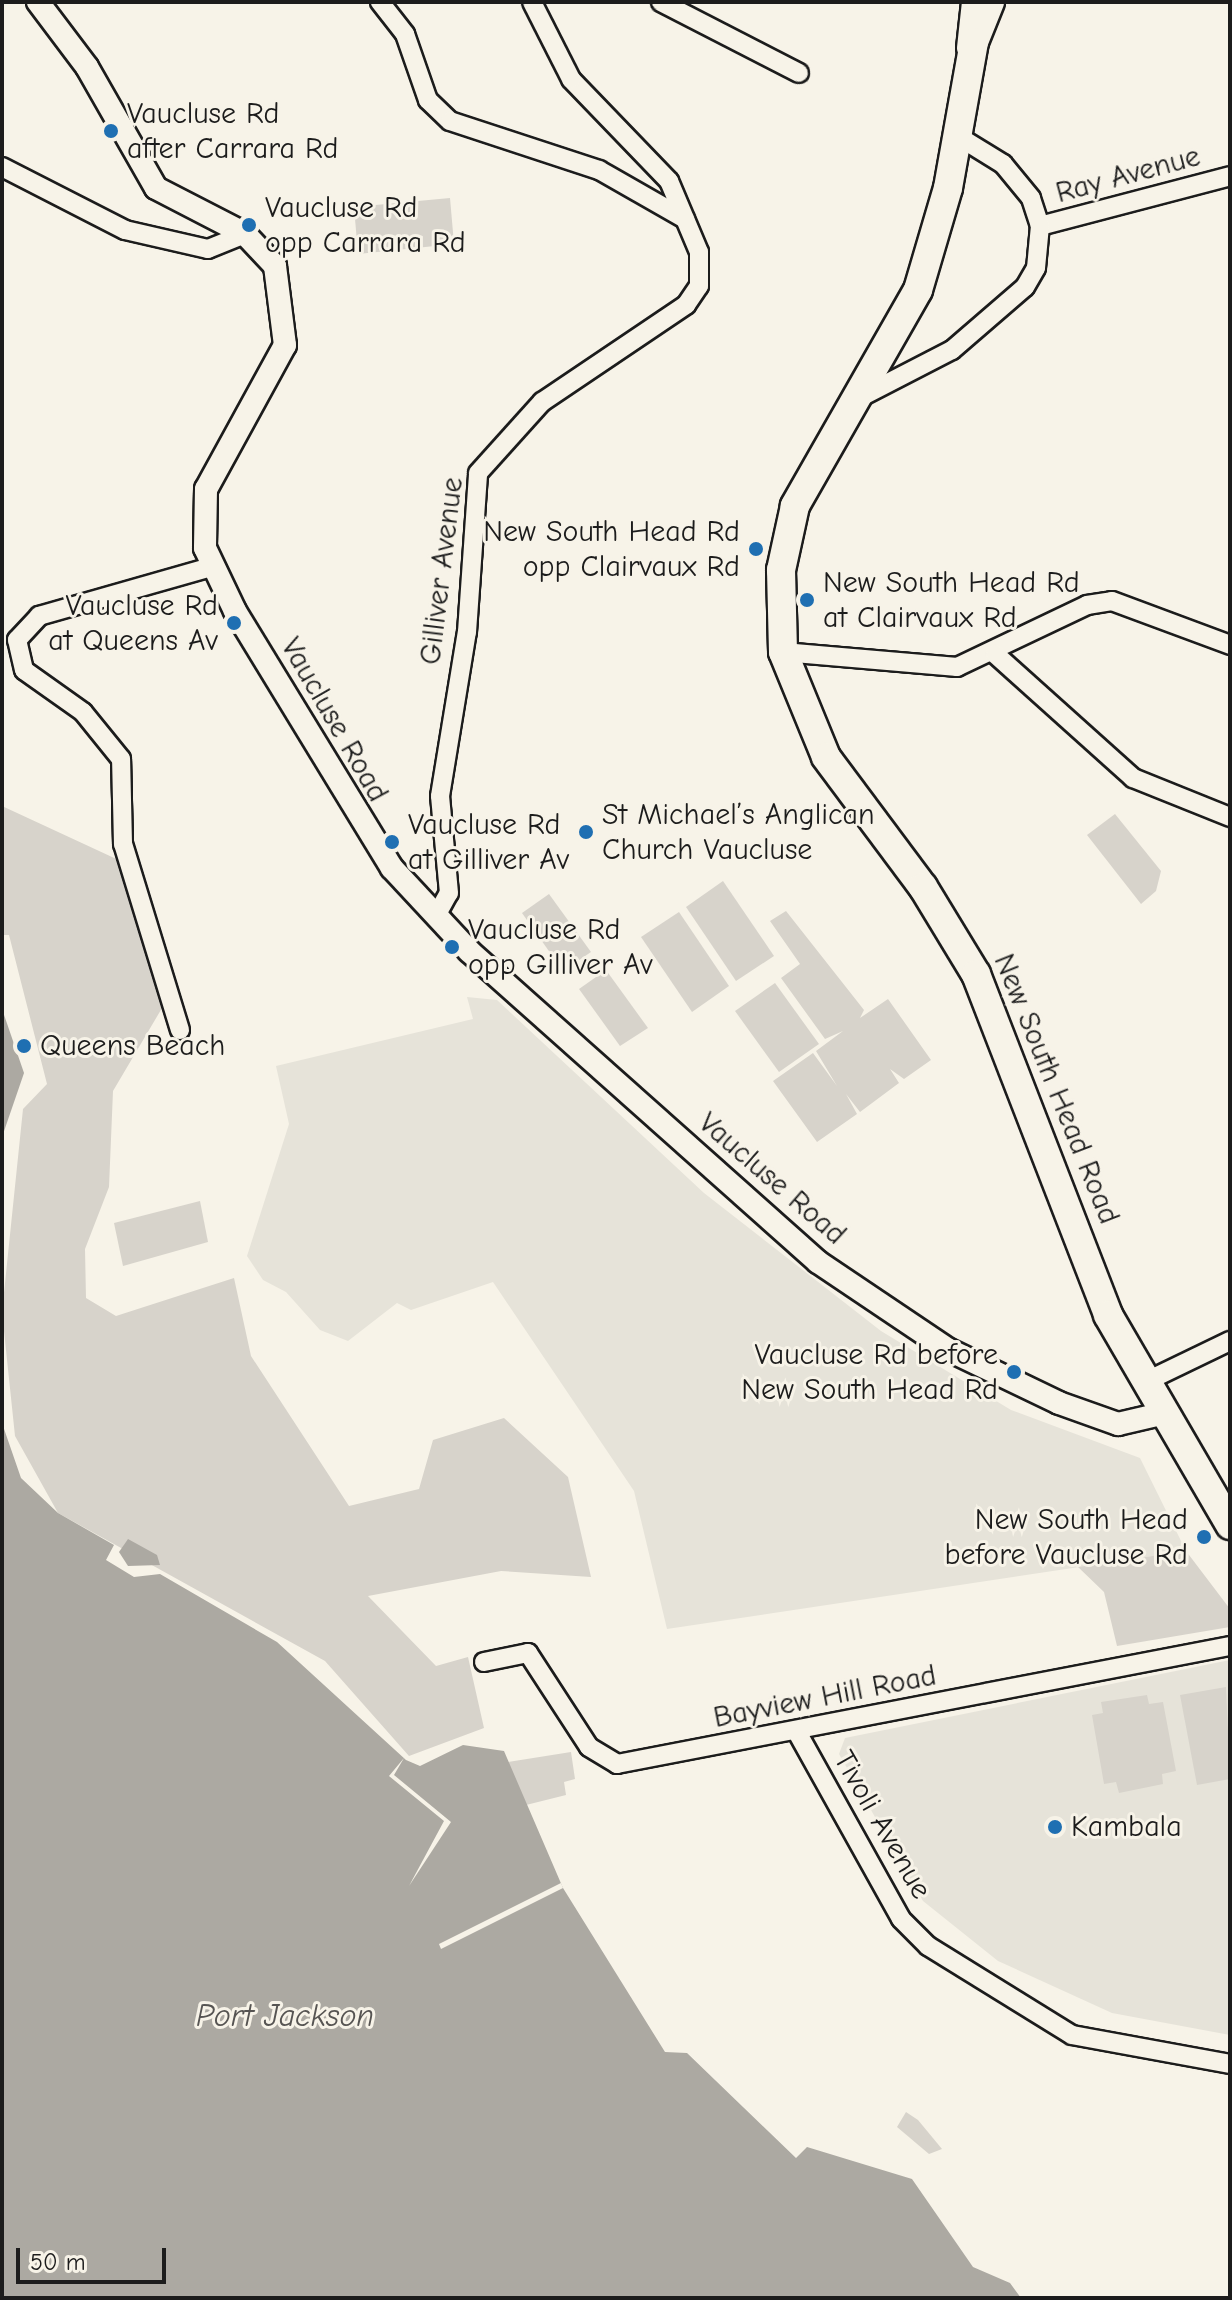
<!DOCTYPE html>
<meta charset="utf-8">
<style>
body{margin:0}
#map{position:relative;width:1232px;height:2300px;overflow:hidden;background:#f7f3e8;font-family:"Comic Neue",sans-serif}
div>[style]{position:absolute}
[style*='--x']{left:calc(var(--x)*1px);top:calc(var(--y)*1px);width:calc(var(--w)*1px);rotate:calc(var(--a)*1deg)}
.built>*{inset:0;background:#e6e3d9}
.green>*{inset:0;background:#d7d3cb}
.water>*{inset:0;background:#aca9a2}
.pier>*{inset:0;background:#f7f3e8}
.roads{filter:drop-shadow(2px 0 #1c1c1c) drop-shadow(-2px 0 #1c1c1c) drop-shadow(0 2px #1c1c1c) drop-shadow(0 -2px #1c1c1c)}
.minor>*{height:18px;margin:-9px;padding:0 9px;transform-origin:9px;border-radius:9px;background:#f7f3e8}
.tertiary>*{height:22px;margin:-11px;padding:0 11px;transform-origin:11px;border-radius:11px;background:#f7f3e8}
.primary>*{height:28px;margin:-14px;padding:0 14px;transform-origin:14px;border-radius:14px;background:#f7f3e8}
.dots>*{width:22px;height:22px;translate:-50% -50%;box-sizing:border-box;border:4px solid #f7f3e8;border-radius:50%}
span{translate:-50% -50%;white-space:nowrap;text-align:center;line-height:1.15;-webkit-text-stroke:6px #f7f3e8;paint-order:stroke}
.poi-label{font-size:30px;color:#1c1c1c}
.left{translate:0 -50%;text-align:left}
.right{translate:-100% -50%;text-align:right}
.street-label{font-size:30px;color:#1c1c1c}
.water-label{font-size:32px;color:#565452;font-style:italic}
.frame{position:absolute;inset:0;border:4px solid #1c1c1c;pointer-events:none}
.scale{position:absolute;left:16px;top:2248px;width:150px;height:36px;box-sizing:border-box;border:4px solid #1c1c1c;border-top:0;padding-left:10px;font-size:24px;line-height:28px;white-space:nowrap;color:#1c1c1c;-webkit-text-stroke:6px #f7f3e8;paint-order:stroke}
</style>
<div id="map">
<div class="built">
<i style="clip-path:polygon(467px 997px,497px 1000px,704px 1193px,881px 1331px,1011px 1410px,1140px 1458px,1186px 1551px,667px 1629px,634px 1491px,493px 1282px,411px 1310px,397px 1303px,348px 1341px,320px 1330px,286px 1292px,263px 1280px,247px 1256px,289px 1124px,276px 1066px,473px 1019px)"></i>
<i style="clip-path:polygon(1230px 1660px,1230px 2035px,1112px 2013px,998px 1961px,923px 1901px,839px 1754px,845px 1738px)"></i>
</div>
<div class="green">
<i style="clip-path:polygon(450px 198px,454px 244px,358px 254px,354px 207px)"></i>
<i style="clip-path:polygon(2px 806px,125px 863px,165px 1003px,113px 1091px,109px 1187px,85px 1249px,86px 1298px,116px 1316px,234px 1278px,251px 1356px,349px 1506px,419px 1489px,433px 1440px,504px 1418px,568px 1477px,591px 1577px,501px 1571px,368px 1596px,436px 1666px,468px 1657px,484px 1728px,409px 1756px,325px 1661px,58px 1513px,15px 1436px,2px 1312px,23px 1109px,47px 1084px,9px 935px,2px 935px)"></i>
<i style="clip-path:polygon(1115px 814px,1161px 871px,1156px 891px,1141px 904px,1087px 835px)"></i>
<i style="clip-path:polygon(723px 881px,774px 956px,736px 981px,686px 907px)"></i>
<i style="clip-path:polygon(549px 894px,591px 952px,563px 971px,522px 913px)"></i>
<i style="clip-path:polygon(786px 911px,864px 1010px,860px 1018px,888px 999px,931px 1060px,904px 1079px,890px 1069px,899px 1083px,860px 1112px,846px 1094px,857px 1114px,817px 1142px,773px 1081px,813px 1053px,837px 1086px,816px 1051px,843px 1031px,825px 1039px,781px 978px,800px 964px,770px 921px)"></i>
<i style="clip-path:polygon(679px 912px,729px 986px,692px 1012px,641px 937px)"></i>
<i style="clip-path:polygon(606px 970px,648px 1028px,620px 1046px,579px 989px)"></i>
<i style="clip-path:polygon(775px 983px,819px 1044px,779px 1072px,735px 1011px)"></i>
<i style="clip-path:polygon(200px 1201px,208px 1242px,123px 1266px,114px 1223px)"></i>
<i style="clip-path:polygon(1186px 1551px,1230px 1609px,1230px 1627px,1117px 1646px,1104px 1592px,1078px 1567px)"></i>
<i style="clip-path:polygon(1226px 1687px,1230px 1779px,1197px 1785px,1180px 1695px)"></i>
<i style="clip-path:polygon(1147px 1695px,1149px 1704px,1163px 1702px,1176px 1771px,1162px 1774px,1163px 1784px,1119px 1793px,1116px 1782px,1104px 1784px,1092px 1715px,1103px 1713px,1101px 1702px)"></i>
<i style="clip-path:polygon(571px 1752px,575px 1779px,564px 1782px,566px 1795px,526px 1805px,508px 1762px)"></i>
<i style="clip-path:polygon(906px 2112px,918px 2120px,942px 2149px,929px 2154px,897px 2127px)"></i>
</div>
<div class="water">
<i style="clip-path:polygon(2px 1009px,24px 1073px,2px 1137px)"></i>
<i style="clip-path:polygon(2px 1423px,21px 1478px,58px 1513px,114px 1545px,106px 1560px,134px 1577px,160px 1574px,277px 1642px,406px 1760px,420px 1766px,463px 1745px,504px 1751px,563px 1888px,665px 2052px,687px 2053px,796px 2158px,807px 2147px,912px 2179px,973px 2267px,1010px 2283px,1021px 2298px,2px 2298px)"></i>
<i style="clip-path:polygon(128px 1539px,157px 1555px,160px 1565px,128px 1566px,119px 1552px)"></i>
</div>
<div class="pier">
<i style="clip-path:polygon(404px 1758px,394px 1775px,451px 1822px,409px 1886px,444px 1821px,389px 1776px)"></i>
<i style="clip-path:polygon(561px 1883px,563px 1888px,441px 1949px,439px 1944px)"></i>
</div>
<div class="roads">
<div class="minor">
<i style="--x:380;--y:2;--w:41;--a:52"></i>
<i style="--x:405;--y:34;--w:70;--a:70.8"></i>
<i style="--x:428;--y:100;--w:30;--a:44"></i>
<i style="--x:450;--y:121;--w:157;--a:18.2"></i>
<i style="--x:599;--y:170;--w:99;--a:29.7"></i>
<i style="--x:661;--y:2;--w:155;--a:27.2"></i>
<i style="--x:2;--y:167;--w:138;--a:27.1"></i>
<i style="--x:125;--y:230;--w:85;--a:12.9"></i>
<i style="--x:208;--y:249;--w:40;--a:-22"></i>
<i style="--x:1040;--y:226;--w:196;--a:-14.7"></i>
<i style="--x:855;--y:400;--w:109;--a:-27.3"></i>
<i style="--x:952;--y:350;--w:96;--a:-40.8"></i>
<i style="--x:1025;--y:287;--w:22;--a:-60"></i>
<i style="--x:1036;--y:268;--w:42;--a:-84.6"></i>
<i style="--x:1040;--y:226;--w:29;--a:-108"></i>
<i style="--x:1031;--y:198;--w:44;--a:-129.5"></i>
<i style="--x:1003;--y:164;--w:55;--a:-148.3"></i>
<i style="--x:783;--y:652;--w:175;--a:4.9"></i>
<i style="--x:957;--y:667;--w:144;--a:-25.5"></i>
<i style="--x:1087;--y:605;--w:25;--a:-9"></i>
<i style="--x:1112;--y:601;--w:126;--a:20.4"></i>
<i style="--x:995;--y:654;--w:186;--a:41.9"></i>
<i style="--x:1133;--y:778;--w:105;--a:21.9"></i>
<i style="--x:436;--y:916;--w:26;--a:-61"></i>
<i style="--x:449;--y:893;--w:97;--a:-95.3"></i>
<i style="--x:440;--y:796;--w:166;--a:-80.7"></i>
<i style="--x:467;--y:632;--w:159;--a:-86"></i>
<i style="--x:478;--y:473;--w:96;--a:-48"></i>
<i style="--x:542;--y:402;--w:174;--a:-34"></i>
<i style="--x:686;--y:305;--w:23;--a:-56"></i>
<i style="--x:699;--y:286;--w:34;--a:-90"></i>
<i style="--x:699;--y:252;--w:77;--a:-112.9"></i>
<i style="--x:669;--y:181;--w:141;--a:-133.9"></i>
<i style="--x:571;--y:79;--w:86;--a:-116.9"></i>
<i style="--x:180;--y:1030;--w:195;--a:-107"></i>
<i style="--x:123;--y:844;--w:85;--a:-91.3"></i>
<i style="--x:121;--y:759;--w:60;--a:-129"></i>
<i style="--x:83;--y:712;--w:72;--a:-144.6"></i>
<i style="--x:24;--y:670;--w:31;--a:-103"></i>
<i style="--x:17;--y:640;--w:33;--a:-47"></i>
<i style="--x:39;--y:616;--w:179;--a:-15.9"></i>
<i style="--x:1143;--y:1383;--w:97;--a:-25.8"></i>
<i style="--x:484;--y:1662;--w:45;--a:-11.6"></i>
<i style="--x:528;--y:1653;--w:112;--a:57"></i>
<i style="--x:589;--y:1747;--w:33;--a:31"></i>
<i style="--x:617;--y:1764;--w:624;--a:-10.9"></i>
<i style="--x:797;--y:1732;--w:214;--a:60.9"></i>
<i style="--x:901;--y:1919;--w:38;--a:45"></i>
<i style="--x:928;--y:1946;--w:169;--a:31.7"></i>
<i style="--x:1072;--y:2035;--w:161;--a:10.4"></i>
</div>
<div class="tertiary">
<i style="--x:38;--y:2;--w:81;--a:53"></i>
<i style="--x:87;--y:67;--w:139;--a:60.3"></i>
<i style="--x:156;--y:188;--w:100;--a:27.3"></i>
<i style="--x:245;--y:234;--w:44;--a:46.8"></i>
<i style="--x:275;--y:266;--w:80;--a:82.8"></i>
<i style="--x:285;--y:345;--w:164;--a:118.7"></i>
<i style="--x:206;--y:489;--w:59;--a:91"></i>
<i style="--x:205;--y:548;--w:70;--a:64.5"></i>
<i style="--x:235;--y:611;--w:301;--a:58.6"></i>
<i style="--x:392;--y:868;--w:113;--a:47.1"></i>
<i style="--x:469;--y:951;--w:467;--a:41.7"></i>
<i style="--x:818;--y:1262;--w:158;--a:33.9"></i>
<i style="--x:949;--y:1350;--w:122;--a:25.7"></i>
<i style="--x:1059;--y:1403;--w:63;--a:19.6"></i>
<i style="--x:1118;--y:1424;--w:44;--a:-13.1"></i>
<i style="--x:968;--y:48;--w:46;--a:-83.8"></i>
</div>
<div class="primary">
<i style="--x:990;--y:2;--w:43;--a:111.8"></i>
<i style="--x:974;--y:42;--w:148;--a:100.1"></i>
<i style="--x:948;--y:188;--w:106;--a:106.4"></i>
<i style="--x:918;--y:290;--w:249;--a:119.7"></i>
<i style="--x:795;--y:506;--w:66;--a:102.3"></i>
<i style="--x:781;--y:570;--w:82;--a:88.6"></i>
<i style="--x:783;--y:652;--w:113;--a:67.7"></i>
<i style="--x:826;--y:757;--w:162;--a:53.3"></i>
<i style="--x:923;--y:887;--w:102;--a:58.7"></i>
<i style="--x:976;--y:974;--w:366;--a:68.8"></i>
<i style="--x:1108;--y:1315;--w:243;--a:59.8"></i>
</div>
</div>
<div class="dots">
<i style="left:111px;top:131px;background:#1f6fb2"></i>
<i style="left:249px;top:225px;background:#1f6fb2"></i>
<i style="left:756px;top:549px;background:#1f6fb2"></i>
<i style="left:807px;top:600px;background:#1f6fb2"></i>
<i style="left:234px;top:623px;background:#1f6fb2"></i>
<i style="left:586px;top:832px;background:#1f6fb2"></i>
<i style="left:392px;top:842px;background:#1f6fb2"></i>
<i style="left:452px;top:947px;background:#1f6fb2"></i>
<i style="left:24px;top:1046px;background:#1f6fb2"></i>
<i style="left:1014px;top:1372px;background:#1f6fb2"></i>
<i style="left:1204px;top:1537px;background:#1f6fb2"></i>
<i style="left:1055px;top:1827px;background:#1f6fb2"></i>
</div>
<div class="poi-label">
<span class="left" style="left:127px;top:131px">Vaucluse Rd<br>after Carrara Rd</span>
<span class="left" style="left:265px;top:225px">Vaucluse Rd<br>opp Carrara Rd</span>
<span class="right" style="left:740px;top:549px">New South Head Rd<br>opp Clairvaux Rd</span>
<span class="left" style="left:823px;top:600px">New South Head Rd<br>at Clairvaux Rd</span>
<span class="right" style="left:218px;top:623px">Vaucluse Rd<br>at Queens Av</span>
<span class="left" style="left:602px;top:832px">St Michael’s Anglican<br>Church Vaucluse</span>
<span class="left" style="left:408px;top:842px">Vaucluse Rd<br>at Gilliver Av</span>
<span class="left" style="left:468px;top:947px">Vaucluse Rd<br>opp Gilliver Av</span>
<span class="left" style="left:40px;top:1046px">Queens Beach</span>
<span class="right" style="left:998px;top:1372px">Vaucluse Rd before<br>New South Head Rd</span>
<span class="right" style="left:1188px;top:1537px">New South Head<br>before Vaucluse Rd</span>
<span class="left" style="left:1071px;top:1827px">Kambala</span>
</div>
<div class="street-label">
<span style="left:1128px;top:175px;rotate:-15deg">Ray Avenue</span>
<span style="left:442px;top:571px;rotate:-83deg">Gilliver Avenue</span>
<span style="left:334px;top:720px;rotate:60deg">Vaucluse Road</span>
<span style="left:1056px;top:1089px;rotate:68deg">New South Head Road</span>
<span style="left:772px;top:1179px;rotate:41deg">Vaucluse Road</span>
<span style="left:825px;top:1697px;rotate:-11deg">Bayview Hill Road</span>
<span style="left:882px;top:1825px;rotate:60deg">Tivoli Avenue</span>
</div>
<div class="water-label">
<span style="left:285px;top:2016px">Port Jackson</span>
</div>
<div class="frame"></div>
<div class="scale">50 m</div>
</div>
